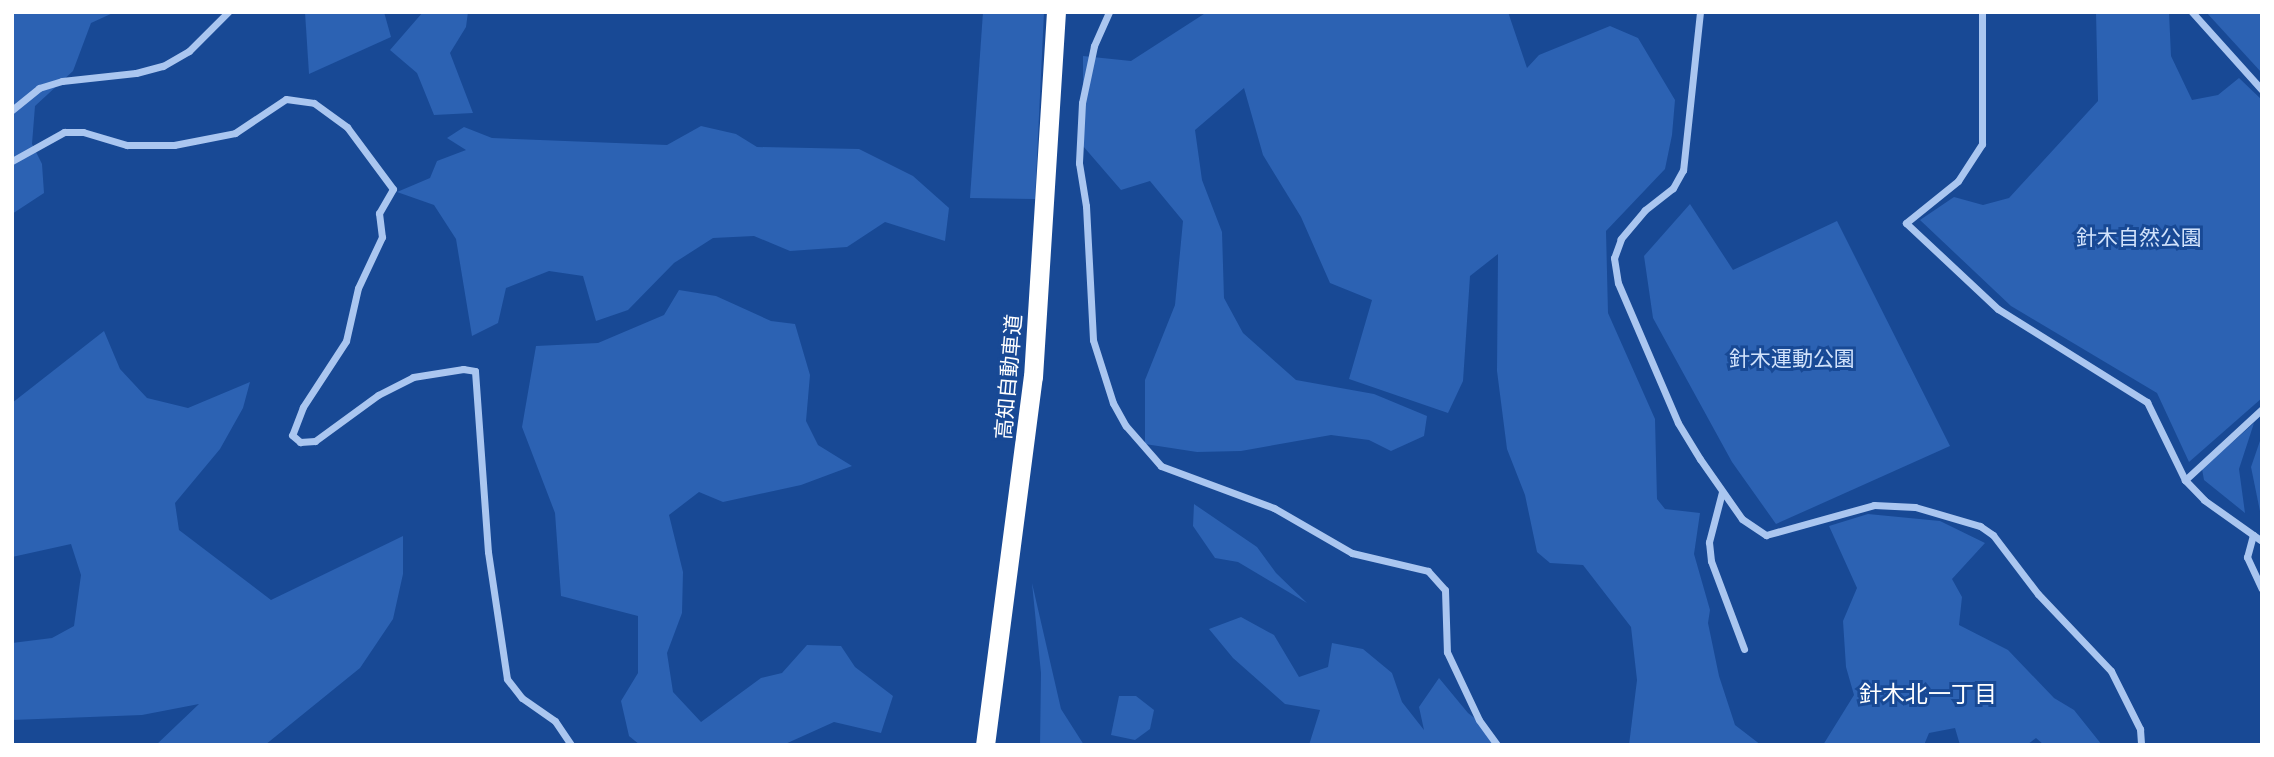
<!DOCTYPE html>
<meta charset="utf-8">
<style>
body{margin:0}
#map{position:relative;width:2274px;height:757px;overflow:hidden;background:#184995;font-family:Karla,"Noto Sans JP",sans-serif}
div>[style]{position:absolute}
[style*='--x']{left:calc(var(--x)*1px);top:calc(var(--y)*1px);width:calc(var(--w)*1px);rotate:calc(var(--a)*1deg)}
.green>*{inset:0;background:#2c62b3}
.minor>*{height:7px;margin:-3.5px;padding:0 3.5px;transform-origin:3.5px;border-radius:3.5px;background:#aac6f0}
.motorway>*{height:19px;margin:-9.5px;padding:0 9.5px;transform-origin:9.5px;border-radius:9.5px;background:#fff}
span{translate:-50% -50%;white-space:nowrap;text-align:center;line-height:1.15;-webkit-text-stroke:6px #184995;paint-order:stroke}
.park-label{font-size:21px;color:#d1e2fb}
.street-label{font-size:21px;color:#fff}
.neighbourhood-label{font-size:23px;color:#fff}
.frame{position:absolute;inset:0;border:14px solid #fff;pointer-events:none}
</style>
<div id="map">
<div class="green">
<i style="clip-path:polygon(12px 12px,115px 12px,91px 23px,73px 71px,35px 106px,32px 144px,42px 164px,44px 193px,12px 214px)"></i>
<i style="clip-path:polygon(384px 12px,391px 37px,309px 74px,305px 12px)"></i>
<i style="clip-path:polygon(423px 12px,468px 12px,466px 27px,450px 53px,473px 113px,434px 115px,417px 73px,390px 50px)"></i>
<i style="clip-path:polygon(983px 12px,1044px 12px,1035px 199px,970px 198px)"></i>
<i style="clip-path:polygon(1207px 12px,1508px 12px,1527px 68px,1539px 55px,1610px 26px,1638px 38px,1675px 100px,1672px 135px,1665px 169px,1606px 231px,1608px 313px,1655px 419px,1657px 499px,1665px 509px,1700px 513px,1694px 554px,1710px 610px,1708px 623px,1719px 676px,1735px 725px,1761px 745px,1629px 745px,1637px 680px,1631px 627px,1583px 565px,1550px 563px,1537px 552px,1525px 495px,1507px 449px,1497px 371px,1498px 254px,1470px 276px,1463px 381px,1448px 413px,1349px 379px,1372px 300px,1330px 283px,1301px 217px,1263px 155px,1244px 88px,1195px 130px,1202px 180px,1222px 232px,1224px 298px,1243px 333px,1296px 380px,1374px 394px,1427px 416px,1424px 436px,1391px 451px,1369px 440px,1331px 435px,1241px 451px,1197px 452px,1145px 444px,1145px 380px,1175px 305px,1183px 221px,1150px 181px,1121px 190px,1083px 146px,1083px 56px,1131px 61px)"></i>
<i style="clip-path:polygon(2096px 12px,2169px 12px,2171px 56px,2192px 100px,2218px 95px,2239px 78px,2262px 100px,2262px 398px,2189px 462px,2157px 393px,2011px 306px,1920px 220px,1954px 197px,1983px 205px,2009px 198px,2098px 101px)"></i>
<i style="clip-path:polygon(2206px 12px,2262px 12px,2262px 72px,2261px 72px)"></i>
<i style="clip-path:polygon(701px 126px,736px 134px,757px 147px,859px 149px,913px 176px,949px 208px,945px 241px,885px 222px,847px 247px,790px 251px,754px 236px,713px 238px,674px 263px,628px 310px,596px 321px,583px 276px,549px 271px,506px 288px,498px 323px,472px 336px,456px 239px,434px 205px,397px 192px,430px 178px,437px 161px,466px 150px,447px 138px,464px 127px,492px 138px,667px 145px)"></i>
<i style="clip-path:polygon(1690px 204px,1733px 270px,1837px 221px,1950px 446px,1776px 524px,1732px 462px,1653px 318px,1644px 256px)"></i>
<i style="clip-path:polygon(679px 290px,716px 296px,771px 321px,795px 324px,810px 375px,806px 421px,818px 445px,852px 466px,801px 485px,723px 502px,699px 492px,669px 515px,683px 572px,682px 613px,667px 653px,673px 692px,701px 722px,761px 678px,782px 673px,807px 645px,841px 646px,855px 667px,893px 696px,881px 733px,834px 722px,783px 745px,640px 745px,629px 736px,621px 701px,638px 673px,638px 616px,561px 596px,555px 513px,522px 427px,536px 346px,598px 343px,664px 315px)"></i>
<i style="clip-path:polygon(104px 331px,120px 369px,147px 398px,188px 408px,250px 382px,243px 408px,220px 449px,175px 503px,179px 530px,271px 600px,403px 536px,403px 574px,393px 619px,360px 668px,265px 745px,156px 745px,199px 704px,142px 715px,12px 720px,12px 643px,52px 638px,74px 626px,81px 575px,71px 544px,12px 557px,12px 403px)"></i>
<i style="clip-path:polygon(2254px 423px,2239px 469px,2245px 513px,2204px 480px,2202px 469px)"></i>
<i style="clip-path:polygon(2262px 435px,2262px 521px,2251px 467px)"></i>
<i style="clip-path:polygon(1194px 504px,1257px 547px,1276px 573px,1307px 603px,1238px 562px,1215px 558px,1193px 526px)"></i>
<i style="clip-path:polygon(1868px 514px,1940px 521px,1985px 543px,1952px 579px,1962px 597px,1959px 625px,2008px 650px,2054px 698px,2074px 710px,2102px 745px,2044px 745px,2036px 738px,2027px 745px,1960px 745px,1955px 728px,1929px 733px,1924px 745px,1823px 745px,1854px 695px,1846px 667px,1843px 621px,1857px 588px,1829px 526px)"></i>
<i style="clip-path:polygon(1032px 583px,1061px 709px,1084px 745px,1040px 745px,1041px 673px)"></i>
<i style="clip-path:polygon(1241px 617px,1274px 635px,1299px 677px,1328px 667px,1332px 643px,1363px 649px,1392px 673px,1402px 702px,1424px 730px,1419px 707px,1439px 678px,1468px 713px,1490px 730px,1496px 745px,1309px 745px,1320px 710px,1285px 704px,1233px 658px,1209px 629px)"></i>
<i style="clip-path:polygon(1119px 696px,1136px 696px,1154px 710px,1150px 729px,1135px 740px,1111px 735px)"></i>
</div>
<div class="minor">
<i style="--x:1109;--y:12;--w:37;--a:114"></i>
<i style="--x:1094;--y:46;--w:58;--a:101.9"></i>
<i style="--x:1082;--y:103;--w:60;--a:92.9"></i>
<i style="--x:1079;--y:163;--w:44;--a:80.8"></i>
<i style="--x:1086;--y:206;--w:134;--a:87"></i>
<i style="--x:1093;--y:340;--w:66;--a:72.4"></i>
<i style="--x:1113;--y:403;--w:26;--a:61"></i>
<i style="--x:1126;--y:426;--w:53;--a:48.8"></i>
<i style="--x:1161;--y:466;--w:121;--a:20.4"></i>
<i style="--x:1274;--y:508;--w:90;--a:30"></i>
<i style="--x:1352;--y:553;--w:78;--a:13.3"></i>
<i style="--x:1428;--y:571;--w:25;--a:48"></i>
<i style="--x:1445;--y:590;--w:62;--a:88.2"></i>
<i style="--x:1447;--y:652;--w:75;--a:64.8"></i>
<i style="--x:1479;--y:720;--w:31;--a:54"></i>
<i style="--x:1700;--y:12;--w:159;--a:96.1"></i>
<i style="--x:1683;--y:170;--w:21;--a:119"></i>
<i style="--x:1673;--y:188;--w:36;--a:142"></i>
<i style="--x:1645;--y:210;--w:38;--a:130"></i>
<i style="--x:1621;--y:239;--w:20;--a:110"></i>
<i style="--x:1614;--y:258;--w:25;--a:81"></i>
<i style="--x:1618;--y:283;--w:152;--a:66.8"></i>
<i style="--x:1678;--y:423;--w:42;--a:58.6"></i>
<i style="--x:1700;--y:459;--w:73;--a:55"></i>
<i style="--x:1742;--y:519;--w:29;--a:34"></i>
<i style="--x:1766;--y:535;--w:112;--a:-15.5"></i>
<i style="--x:1874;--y:505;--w:41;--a:2.8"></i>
<i style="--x:1915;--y:507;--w:68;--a:16.3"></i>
<i style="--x:1980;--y:526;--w:16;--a:35"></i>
<i style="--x:1993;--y:535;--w:74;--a:52.7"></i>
<i style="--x:2038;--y:594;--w:106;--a:46.5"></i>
<i style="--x:2111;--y:671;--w:65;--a:63.4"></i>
<i style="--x:2140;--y:729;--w:16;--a:86"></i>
<i style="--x:1982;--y:12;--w:132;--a:90"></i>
<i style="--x:1982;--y:144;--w:44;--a:123"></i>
<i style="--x:1958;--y:181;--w:67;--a:141.1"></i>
<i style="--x:1906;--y:223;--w:126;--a:43.1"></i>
<i style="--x:1998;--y:309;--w:176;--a:32"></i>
<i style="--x:2147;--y:402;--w:87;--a:64"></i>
<i style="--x:2192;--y:12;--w:105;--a:48.1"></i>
<i style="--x:12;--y:110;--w:35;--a:-39"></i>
<i style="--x:39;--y:88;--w:24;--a:-17"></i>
<i style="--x:62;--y:81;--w:74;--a:-6.2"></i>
<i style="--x:136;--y:73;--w:28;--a:-15"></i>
<i style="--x:163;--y:66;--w:30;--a:-30"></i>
<i style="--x:189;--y:51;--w:55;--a:-45"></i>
<i style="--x:12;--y:161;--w:60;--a:-29.1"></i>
<i style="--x:64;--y:132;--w:19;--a:0"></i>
<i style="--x:83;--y:132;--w:46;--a:16.5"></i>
<i style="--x:127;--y:145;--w:47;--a:0"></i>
<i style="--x:174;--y:145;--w:62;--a:-11.1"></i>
<i style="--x:235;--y:133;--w:61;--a:-33.7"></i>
<i style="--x:286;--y:99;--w:28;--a:8"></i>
<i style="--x:314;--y:103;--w:41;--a:36"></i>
<i style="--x:347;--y:127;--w:77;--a:53.4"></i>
<i style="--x:393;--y:189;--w:28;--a:120"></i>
<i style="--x:379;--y:213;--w:24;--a:83"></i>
<i style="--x:382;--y:237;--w:56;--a:115.2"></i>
<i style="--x:358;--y:288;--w:54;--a:102.8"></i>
<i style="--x:346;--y:341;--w:79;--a:123.1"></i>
<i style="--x:303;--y:407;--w:30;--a:111"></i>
<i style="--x:292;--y:435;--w:11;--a:41"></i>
<i style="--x:300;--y:442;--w:15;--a:-4"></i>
<i style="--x:315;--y:441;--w:78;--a:-36.1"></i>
<i style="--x:378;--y:395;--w:39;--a:-27"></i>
<i style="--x:413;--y:377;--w:51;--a:-9.1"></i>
<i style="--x:463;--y:369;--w:12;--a:9"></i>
<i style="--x:475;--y:371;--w:181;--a:85.9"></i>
<i style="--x:488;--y:552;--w:128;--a:81.5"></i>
<i style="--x:507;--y:679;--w:24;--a:52"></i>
<i style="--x:522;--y:698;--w:40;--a:34.9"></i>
<i style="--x:555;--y:721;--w:29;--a:56"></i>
<i style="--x:2262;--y:409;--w:105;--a:137.3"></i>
<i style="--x:2185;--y:480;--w:28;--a:46"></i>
<i style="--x:2204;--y:500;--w:71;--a:35.3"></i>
<i style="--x:1722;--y:492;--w:52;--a:104.6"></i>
<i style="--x:1709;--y:542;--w:19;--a:84"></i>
<i style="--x:1711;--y:561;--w:94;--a:69.4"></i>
<i style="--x:2253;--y:535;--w:23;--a:105"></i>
<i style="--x:2247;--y:557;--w:35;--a:65"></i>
</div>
<div class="motorway">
<i style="--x:985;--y:745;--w:371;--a:-82.6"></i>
<i style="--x:1033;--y:377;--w:366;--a:-86.4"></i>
</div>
<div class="park-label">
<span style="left:2139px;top:238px">針木自然公園</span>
<span style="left:1792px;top:359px">針木運動公園</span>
</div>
<div class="street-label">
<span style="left:1009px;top:377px;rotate:-85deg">高知自動車道</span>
</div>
<div class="neighbourhood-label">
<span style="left:1928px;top:695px">針木北一丁目</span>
</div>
<div class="frame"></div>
</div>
